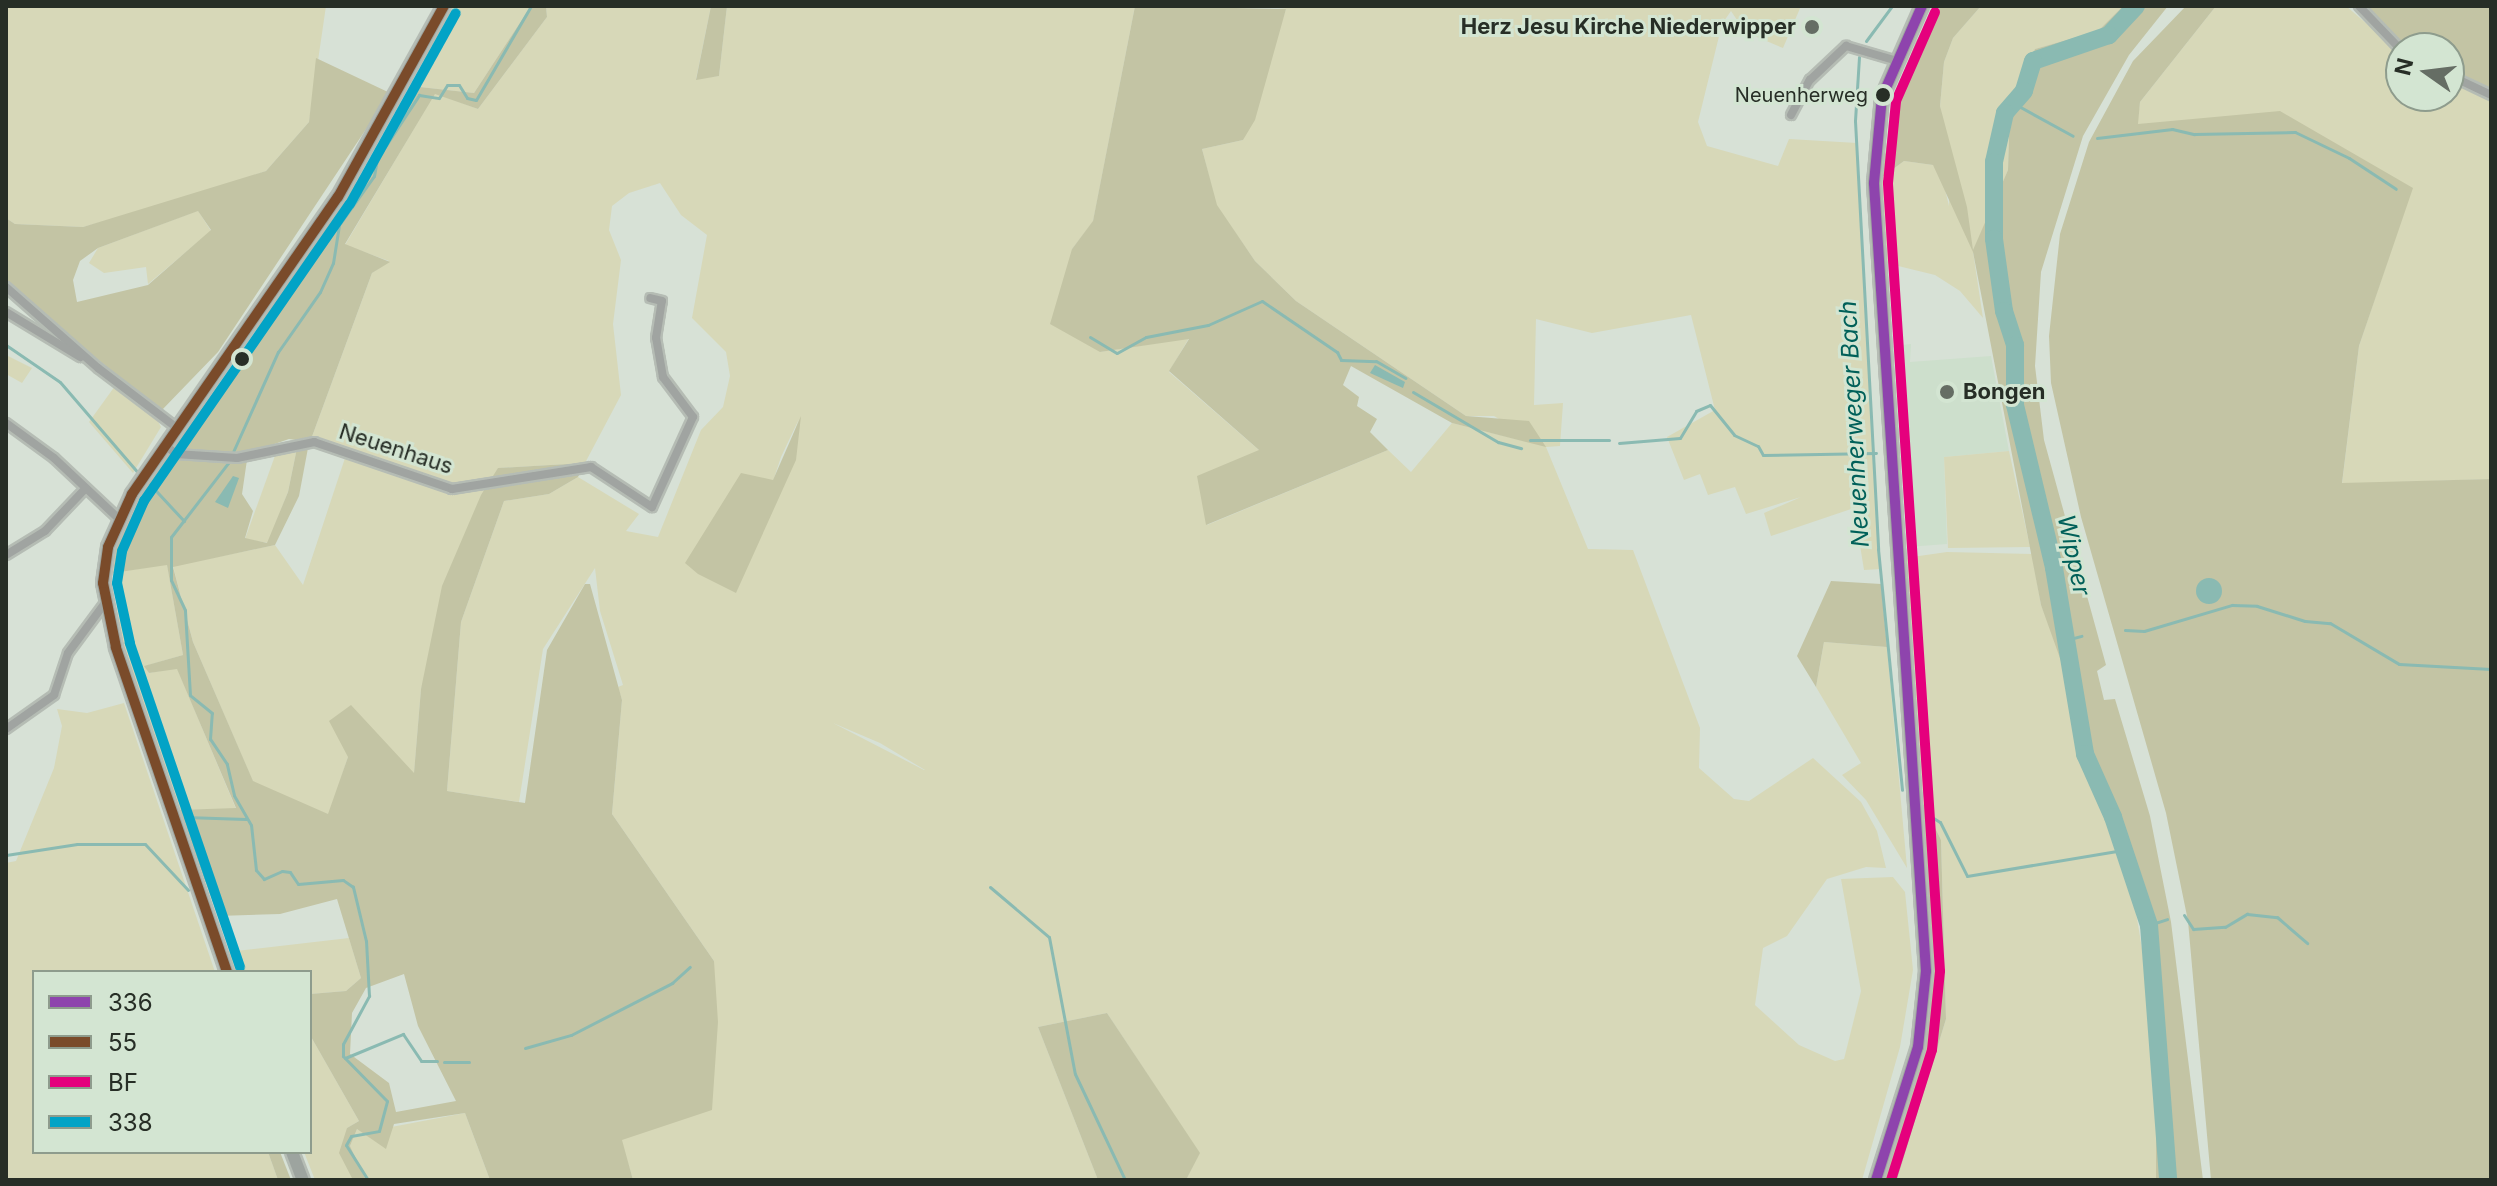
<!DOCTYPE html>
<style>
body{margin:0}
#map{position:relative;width:2497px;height:1186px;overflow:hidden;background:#d7e1d6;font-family:Inter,sans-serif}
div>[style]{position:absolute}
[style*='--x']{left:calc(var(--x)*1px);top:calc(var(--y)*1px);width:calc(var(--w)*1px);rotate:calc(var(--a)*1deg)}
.built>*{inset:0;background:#cddfcc}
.green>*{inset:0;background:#d7d8b8}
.forest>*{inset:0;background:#c3c4a4}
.water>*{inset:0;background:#8abab2}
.round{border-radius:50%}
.stream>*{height:3px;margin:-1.5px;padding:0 1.5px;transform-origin:1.5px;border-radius:1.5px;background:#8abab2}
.river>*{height:18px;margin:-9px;padding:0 9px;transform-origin:9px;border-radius:9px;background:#8abab2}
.roads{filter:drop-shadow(2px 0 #b5bcb4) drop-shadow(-2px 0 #b5bcb4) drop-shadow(0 2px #b5bcb4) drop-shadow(0 -2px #b5bcb4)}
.minor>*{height:8px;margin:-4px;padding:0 4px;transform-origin:4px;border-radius:4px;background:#a0a4a1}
.secondary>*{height:12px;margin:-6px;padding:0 6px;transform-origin:6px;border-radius:6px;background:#9da49f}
.primary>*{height:12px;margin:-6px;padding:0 6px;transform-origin:6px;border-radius:6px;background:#a0a6a1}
.bus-1>*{height:10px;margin:-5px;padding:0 5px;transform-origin:5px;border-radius:5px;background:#8e44ad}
.bus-2>*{height:10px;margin:-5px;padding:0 5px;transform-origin:5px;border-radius:5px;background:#7a4b2a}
.bus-3>*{height:10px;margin:-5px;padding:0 5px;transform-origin:5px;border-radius:5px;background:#e5007d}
.bus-4>*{height:10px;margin:-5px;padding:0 5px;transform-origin:5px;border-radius:5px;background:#02a3c6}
.dots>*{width:22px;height:22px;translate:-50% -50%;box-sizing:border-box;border:4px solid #d3e5d2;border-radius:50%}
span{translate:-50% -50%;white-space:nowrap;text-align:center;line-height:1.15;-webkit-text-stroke:6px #d3e5d2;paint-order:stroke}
.bus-label{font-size:20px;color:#272e26}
.right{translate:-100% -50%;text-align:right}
.poi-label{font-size:22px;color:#272e26;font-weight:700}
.left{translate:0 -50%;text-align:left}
.street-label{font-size:22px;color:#272e26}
.water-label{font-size:24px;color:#006059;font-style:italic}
.frame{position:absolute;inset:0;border:8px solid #272e26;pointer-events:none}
.legend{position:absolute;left:32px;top:970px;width:280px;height:184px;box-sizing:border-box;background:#d3e5d2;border:2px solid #8e9c8d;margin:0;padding:10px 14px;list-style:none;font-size:24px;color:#272e26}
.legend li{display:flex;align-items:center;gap:16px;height:40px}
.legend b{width:40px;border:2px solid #8e9c8d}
.north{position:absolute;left:2385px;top:32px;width:80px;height:80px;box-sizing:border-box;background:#d3e5d2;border:2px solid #8e9c8d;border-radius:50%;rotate:284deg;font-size:22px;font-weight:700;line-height:32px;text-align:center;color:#272e26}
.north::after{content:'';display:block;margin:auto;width:28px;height:36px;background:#656d64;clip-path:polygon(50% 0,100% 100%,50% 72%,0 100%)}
</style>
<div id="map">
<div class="built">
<i style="clip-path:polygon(1911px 344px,1910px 362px,1991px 356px,2009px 451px,1944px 457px,1947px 544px,1907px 547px,1893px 346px)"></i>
</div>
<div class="green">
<i style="clip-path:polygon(6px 6px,326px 6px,309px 122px,266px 171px,190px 198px,211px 231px,148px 284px,146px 267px,104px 273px,89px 263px,98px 248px,197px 211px,189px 198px,83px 227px,15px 224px,6px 218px)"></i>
<i style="clip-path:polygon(450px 6px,531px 6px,474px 93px,411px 86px)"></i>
<i style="clip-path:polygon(evenodd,546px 6px,711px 6px,696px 79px,719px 76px,727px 6px,1135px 6px,1093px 222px,1072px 249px,1100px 352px,1189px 338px,1169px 372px,1260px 451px,1207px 525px,1388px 450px,1411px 472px,1452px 423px,1544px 446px,1494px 416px,1466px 416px,1296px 301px,1255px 261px,1216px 205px,1202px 149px,1243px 140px,1286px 9px,1262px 6px,1801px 6px,1783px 48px,1745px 32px,1731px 11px,1722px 24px,1698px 122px,1707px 146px,1778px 166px,1789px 139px,1857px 143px,1881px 569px,1864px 570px,1854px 508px,1771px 536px,1764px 513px,1801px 497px,1746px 514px,1735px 487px,1708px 495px,1700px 474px,1684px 480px,1667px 437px,1715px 410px,1691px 315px,1592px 333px,1536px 319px,1534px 405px,1563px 403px,1560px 446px,1546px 447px,1588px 549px,1633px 550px,1700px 728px,1699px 768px,1734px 799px,1749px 801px,1813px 758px,1861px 802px,1877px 831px,1886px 868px,1866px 867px,1827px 879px,1787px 936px,1763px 948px,1755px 1005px,1799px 1045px,1835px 1061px,1844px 1059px,1861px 991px,1841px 879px,1893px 877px,1905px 892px,1913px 970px,1900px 1047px,1862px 1180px,1186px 1180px,1199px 1153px,1107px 1013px,1038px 1027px,1098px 1180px,633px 1180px,621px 1140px,714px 961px,612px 814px,622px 700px,618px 687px,623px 685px,600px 611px,595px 568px,543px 649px,519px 802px,447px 791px,461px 622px,504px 501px,549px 494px,578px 477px,639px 514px,626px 531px,658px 537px,701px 430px,723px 407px,730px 376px,726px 352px,692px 318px,707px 235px,681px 215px,660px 183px,629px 193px,612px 206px,609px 230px,621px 260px,613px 324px,621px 395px,585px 463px,499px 468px,421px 689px,414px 774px,348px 757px,329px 815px,253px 782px,193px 642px,173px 566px,275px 545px,303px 585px,347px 452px,310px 442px,372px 273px,389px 261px,345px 245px,435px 93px,478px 109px,547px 17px,546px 6px,799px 419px,736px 593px,781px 457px,799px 419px,546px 6px,833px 723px,880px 743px,925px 770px,924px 770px,833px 723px)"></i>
<i style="clip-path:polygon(1981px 6px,2123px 6px,2098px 31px,2035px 49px,2010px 103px,2008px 170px,1973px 252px,1983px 318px,1960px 291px,1935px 275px,1886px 263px,1881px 178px,1904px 161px,1933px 165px,1941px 173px,1949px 206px,1949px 152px,1940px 106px,1944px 62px,1953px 38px)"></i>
<i style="clip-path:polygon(2216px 6px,2346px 6px,2401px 53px,2401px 96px,2449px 96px,2449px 76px,2491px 101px,2491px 479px,2342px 484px,2359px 346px,2412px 188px,2137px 125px,2140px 102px)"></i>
<i style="clip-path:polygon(6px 355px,32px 368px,22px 383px,6px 374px)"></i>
<i style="clip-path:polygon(115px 386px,153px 412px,161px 427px,133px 473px,89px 422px)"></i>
<i style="clip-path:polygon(297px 448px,288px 492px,268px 543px,245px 539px,276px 453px)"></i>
<i style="clip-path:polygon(2009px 451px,2030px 547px,1948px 548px,1944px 457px)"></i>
<i style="clip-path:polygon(1947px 552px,2032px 554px,2041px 605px,2062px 653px,2072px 725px,2129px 871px,2156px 1032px,2156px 1180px,1897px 1180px,1946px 1019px,1941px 840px,1922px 801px,1905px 558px)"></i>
<i style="clip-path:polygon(167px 564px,183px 655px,145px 666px,149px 673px,177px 668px,236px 809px,179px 810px,122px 644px,113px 573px)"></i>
<i style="clip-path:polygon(1824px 642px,1887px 647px,1907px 868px,1866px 800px,1842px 775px,1861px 763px,1816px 687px)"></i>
<i style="clip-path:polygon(124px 703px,215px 972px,34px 972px,34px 1152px,268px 1152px,278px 1180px,6px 1180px,6px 863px,16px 861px,54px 768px,62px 726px,57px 709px,87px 713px)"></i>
<i style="clip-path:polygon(349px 938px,361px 978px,346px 991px,310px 994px,310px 972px,235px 972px,227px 952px)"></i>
<i style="clip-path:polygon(310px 1035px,359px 1121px,347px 1128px,353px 1180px,315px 1180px,304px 1152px,310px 1152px)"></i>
<i style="clip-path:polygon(465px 1113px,490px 1180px,366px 1180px,350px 1146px,357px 1129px,365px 1132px)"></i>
</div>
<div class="forest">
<i style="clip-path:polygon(evenodd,531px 6px,546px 6px,547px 17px,478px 109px,435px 94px,345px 244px,390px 262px,372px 273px,310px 442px,289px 439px,248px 453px,242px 494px,253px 511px,245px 538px,267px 543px,288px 492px,297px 448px,308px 448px,299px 496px,275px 545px,173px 567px,193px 642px,253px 781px,328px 814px,348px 757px,329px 721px,351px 705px,414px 773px,421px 689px,442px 586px,481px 495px,498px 468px,585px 463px,578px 477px,549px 494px,504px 501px,461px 622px,447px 791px,525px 803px,547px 650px,585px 584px,590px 584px,622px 700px,612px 814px,714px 961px,718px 1022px,712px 1110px,622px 1140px,633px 1180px,490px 1180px,465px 1113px,394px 1124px,386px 1149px,357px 1129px,350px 1146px,366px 1180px,353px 1180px,339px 1153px,347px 1128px,359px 1121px,310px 1035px,310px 994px,346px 991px,361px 978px,337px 899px,280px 914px,218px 916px,179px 810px,236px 808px,177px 669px,149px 673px,144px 666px,183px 655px,167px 565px,113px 573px,116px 549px,144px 489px,217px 387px,239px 372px,253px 347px,257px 327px,360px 177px,411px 86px,474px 93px,531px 6px,404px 974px,418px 1026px,456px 1101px,396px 1112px,389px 1083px,350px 1054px,352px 1013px,366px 988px,404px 974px)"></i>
<i style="clip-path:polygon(711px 6px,727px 6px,719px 76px,696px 80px)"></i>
<i style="clip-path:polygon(1135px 6px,1286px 9px,1255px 120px,1243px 140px,1202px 149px,1217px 205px,1255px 261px,1296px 301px,1466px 416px,1529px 421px,1546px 447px,1452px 423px,1351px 366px,1343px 385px,1359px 397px,1357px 406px,1377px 419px,1370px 432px,1388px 450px,1206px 525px,1197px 476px,1259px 450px,1169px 371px,1189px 339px,1100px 352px,1050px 324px,1072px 249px,1093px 221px)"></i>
<i style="clip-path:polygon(1941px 6px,1981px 6px,1953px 38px,1944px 62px,1940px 106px,1967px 207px,1973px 250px,2008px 170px,2010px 103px,2035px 49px,2098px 31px,2123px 6px,2168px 6px,2129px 55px,2083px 136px,2041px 272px,2035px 366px,2044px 440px,2106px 665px,2097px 671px,2104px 700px,2115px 699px,2150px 816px,2171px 922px,2203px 1180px,2174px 1180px,2162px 1038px,2139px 920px,2136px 871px,2041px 605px,1973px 252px,1933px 165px,1904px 161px,1881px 178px,1895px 96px,1916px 41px)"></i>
<i style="clip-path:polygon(2186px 6px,2216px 6px,2140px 102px,2138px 124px,2280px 111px,2413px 188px,2359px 346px,2342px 483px,2491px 479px,2491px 1180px,2211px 1180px,2188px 921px,2166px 813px,2081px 517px,2051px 383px,2049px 336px,2060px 234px,2089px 142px,2133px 61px)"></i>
<i style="clip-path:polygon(2364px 6px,2491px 6px,2491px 94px,2449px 69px,2449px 48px,2408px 48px)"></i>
<i style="clip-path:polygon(evenodd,316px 58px,390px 93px,218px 352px,161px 411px,14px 291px,6px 280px,6px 218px,15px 224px,83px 227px,266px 171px,309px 122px,316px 58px,198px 211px,211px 230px,148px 285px,77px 302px,73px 280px,80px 261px,98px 248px,198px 211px)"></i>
<i style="clip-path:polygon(801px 416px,796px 460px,736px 593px,698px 574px,685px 563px,741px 473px,773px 480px)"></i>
<i style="clip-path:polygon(1831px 581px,1881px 584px,1887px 647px,1824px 642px,1816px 687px,1797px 656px)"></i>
<i style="clip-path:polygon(1922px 801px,1941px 840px,1946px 1019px,1897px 1180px,1882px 1180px,1923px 1051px,1933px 980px)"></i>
<i style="clip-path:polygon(1107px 1013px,1200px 1153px,1186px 1180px,1098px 1180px,1038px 1027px)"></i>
<i style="clip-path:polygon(2156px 1032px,2170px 1164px,2169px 1180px,2156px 1180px)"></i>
<i style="clip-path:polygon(268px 1152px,280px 1152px,291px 1180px,278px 1180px)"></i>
</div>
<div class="water">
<i style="clip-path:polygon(1375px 365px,1405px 382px,1403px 388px,1370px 373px)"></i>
<i style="clip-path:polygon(233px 476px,239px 478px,228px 508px,215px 502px)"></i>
<i class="round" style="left:2196px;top:578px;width:26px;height:26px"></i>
</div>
<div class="stream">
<i style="--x:2136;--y:7;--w:1;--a:-45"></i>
<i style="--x:1866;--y:41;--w:44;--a:-53.4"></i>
<i style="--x:1859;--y:57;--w:64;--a:93.6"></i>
<i style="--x:1855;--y:121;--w:429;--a:86.9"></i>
<i style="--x:1878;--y:549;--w:242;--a:84.3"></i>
<i style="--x:2013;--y:103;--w:68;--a:28.8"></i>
<i style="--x:2097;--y:138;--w:76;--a:-6.8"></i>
<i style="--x:2172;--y:129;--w:23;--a:13"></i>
<i style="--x:2194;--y:134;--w:101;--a:-1.1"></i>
<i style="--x:2295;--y:132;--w:60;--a:25.7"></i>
<i style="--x:2349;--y:158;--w:56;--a:33.4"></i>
<i style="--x:1090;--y:337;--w:31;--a:31"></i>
<i style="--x:1117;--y:353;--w:33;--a:-29"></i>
<i style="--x:1146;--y:337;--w:63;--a:-11"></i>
<i style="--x:1208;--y:325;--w:59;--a:-24"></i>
<i style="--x:1262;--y:301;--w:91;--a:34.2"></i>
<i style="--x:1337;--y:352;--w:9;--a:63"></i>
<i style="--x:1341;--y:360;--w:35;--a:2"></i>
<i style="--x:1376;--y:361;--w:34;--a:30"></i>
<i style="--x:6;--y:345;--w:65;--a:34.4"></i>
<i style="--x:60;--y:382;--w:123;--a:49.3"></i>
<i style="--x:1413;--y:392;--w:99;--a:30.5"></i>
<i style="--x:1498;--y:442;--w:24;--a:15"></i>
<i style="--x:1530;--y:440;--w:79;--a:0"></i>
<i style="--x:1619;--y:443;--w:61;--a:-4.7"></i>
<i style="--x:1680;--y:438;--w:31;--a:-59"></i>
<i style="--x:1696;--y:411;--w:15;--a:-23"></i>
<i style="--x:1710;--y:405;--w:38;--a:51"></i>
<i style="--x:1734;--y:435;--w:26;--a:25"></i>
<i style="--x:1758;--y:446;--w:10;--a:61"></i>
<i style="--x:1763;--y:455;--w:113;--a:-1"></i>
<i style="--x:146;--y:480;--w:56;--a:47.2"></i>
<i style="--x:2125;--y:630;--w:19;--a:3"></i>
<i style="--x:2144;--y:631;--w:92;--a:-16.5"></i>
<i style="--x:2232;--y:605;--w:25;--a:2"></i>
<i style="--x:2257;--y:606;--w:50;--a:17.4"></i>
<i style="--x:2305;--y:621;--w:25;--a:5"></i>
<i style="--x:2330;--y:623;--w:80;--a:30.7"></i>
<i style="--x:2399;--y:664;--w:92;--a:3.1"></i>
<i style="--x:2066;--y:640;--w:16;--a:-15"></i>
<i style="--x:1924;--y:789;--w:25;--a:83"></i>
<i style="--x:1927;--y:814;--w:15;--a:32"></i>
<i style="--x:1940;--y:822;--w:60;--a:63.4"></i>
<i style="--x:1967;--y:876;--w:158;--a:-9.5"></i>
<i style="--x:6;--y:855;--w:72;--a:-8.8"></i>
<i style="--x:77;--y:844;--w:68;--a:0"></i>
<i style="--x:145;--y:844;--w:63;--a:46.9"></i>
<i style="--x:206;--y:880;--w:66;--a:-108.4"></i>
<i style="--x:185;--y:817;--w:61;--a:1.9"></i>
<i style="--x:990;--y:887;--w:77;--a:40.3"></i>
<i style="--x:1049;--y:937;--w:139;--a:79.3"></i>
<i style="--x:1075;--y:1074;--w:117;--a:64.7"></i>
<i style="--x:2184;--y:915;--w:17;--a:57"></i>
<i style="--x:2193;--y:929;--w:32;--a:-4"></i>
<i style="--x:2225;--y:927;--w:26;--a:-31"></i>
<i style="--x:2247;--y:914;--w:30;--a:6"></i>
<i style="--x:2277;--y:917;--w:40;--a:41"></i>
<i style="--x:2149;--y:925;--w:19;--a:-18"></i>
<i style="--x:525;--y:1048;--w:48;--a:-15.8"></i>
<i style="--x:571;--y:1035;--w:114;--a:-27.2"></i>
<i style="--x:672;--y:983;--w:24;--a:-42"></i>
<i style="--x:345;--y:1058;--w:63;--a:-22.5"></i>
<i style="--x:403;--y:1034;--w:32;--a:56"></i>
<i style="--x:421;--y:1061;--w:16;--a:0"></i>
<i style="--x:444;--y:1062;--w:25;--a:0"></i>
<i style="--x:368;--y:1180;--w:41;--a:-122.2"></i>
<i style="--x:346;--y:1145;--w:10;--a:-61"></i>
<i style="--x:351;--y:1136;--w:28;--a:-10"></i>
<i style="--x:379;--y:1131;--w:31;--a:-75"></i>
<i style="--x:387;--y:1101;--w:63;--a:-134.4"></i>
<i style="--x:343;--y:1056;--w:12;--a:-90"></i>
<i style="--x:343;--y:1044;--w:55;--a:-61.6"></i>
<i style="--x:369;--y:996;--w:55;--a:-93.1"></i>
<i style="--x:366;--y:941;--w:56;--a:-103.5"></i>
<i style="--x:353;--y:887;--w:12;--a:-145"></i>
<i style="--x:343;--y:880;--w:45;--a:174.9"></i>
<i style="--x:298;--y:884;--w:14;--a:-124"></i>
<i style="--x:290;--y:872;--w:8;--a:-173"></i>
<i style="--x:282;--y:871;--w:20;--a:156"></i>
<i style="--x:264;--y:879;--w:12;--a:-132"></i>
<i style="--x:256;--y:870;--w:45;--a:-96.3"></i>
<i style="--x:251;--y:825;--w:34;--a:-120"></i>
<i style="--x:234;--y:795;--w:32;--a:-103"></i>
<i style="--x:227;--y:764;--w:30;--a:-124"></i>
<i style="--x:210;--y:739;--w:26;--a:-86"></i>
<i style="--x:212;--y:713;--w:28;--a:-141"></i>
<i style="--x:190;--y:695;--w:85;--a:-93.4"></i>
<i style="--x:185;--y:610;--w:33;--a:-115"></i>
<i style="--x:171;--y:580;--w:43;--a:-90"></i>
<i style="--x:171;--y:537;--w:93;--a:-52.4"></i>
<i style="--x:228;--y:463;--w:122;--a:-65.8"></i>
<i style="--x:278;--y:352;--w:73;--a:-55"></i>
<i style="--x:320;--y:292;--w:32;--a:-66"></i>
<i style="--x:333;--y:263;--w:38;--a:-81"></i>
<i style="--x:339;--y:225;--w:60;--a:-54.5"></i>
<i style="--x:374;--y:176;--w:17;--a:-80"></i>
<i style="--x:377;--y:159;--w:77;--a:-56.7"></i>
<i style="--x:419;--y:95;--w:20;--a:9"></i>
<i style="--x:439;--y:98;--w:15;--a:-58"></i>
<i style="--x:447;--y:85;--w:12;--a:0"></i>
<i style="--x:459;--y:85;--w:15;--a:58"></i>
<i style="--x:467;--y:98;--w:9;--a:13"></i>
<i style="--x:476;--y:100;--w:109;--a:-59.7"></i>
</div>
<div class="river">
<i style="--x:2136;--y:6;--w:40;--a:133"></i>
<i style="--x:2109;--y:35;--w:80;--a:161.1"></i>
<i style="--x:2033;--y:61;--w:31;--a:107"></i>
<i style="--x:2024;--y:91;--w:29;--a:131"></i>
<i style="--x:2005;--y:113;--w:50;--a:102.7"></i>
<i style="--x:1994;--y:162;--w:77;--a:90"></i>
<i style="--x:1994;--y:239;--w:73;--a:82.1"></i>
<i style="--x:2004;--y:311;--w:36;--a:72"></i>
<i style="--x:2015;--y:345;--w:60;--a:90"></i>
<i style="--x:2015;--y:405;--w:168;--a:76.5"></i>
<i style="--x:2054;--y:568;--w:189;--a:80.5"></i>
<i style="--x:2085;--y:754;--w:69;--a:66"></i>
<i style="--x:2113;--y:817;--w:114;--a:71.6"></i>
<i style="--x:2149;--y:925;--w:256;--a:85.7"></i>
</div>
<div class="roads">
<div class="minor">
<i style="--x:2359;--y:6;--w:61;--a:46.3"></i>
<i style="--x:2449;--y:75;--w:47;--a:25.5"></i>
<i style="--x:1791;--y:115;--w:40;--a:-62"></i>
<i style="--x:1810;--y:80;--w:50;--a:-43.4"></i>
<i style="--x:1846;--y:46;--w:50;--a:16.3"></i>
<i style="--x:6;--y:287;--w:123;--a:41.4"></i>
<i style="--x:98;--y:368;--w:99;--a:37.2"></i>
<i style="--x:6;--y:312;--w:87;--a:31.3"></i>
<i style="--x:6;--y:423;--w:59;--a:36.1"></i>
<i style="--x:54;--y:458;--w:88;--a:43.2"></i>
<i style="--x:165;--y:445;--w:14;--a:39"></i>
<i style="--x:176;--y:454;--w:61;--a:3.8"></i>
<i style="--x:237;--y:458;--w:79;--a:-11.7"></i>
<i style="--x:314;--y:442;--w:146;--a:18.8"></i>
<i style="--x:452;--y:489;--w:141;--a:-9"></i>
<i style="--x:591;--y:467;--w:73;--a:33.3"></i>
<i style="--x:652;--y:507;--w:99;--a:-65.5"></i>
<i style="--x:693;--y:417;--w:50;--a:-126.9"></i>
<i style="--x:663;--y:377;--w:40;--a:-100"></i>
<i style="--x:656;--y:338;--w:37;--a:-81"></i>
<i style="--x:662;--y:301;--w:12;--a:-166"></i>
<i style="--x:6;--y:555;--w:46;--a:-31.6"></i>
<i style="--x:45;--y:531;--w:59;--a:-46.4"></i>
<i style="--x:6;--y:729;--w:59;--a:-35.3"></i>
<i style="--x:54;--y:695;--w:44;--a:-71.6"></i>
<i style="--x:68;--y:653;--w:62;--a:-53.5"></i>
</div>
<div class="secondary">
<i style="--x:227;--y:972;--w:343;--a:-108.9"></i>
<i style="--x:116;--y:647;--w:65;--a:-101.5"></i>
<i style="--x:103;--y:583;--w:36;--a:-82"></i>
<i style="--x:108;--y:547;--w:58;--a:-65.6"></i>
<i style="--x:132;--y:494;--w:361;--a:-55.3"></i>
<i style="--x:338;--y:197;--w:218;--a:-61"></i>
<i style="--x:292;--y:1152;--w:30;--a:69"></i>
</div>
<div class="primary">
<i style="--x:1876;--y:1180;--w:139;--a:-72.5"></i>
<i style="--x:1918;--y:1047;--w:76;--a:-84"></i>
<i style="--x:1926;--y:971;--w:790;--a:-93.78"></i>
<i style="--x:1874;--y:183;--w:86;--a:-84.7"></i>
<i style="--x:1882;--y:97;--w:99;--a:-66.3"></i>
</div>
</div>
<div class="bus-1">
<i style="--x:1876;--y:1180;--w:139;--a:-72.5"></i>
<i style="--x:1918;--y:1047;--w:76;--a:-84"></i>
<i style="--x:1926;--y:971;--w:790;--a:-93.78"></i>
<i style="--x:1874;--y:183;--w:86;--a:-84.7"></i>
<i style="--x:1882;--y:97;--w:99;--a:-66.3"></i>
</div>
<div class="bus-2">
<i style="--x:227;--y:972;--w:343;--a:-108.9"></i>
<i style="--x:116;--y:647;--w:65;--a:-101.5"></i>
<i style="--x:103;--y:583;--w:36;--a:-82"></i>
<i style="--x:108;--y:547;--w:58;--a:-65.6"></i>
<i style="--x:132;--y:494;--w:361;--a:-55.3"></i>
<i style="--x:338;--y:197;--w:218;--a:-61"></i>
</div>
<div class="bus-3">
<i style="--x:1891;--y:1180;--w:136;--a:-72.5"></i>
<i style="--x:1932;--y:1050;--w:79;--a:-84.2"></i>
<i style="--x:1940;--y:971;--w:790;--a:-93.78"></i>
<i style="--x:1888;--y:183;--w:82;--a:-84.4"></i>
<i style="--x:1896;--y:101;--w:97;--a:-66.3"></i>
</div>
<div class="bus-4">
<i style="--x:240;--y:967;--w:342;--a:-108.8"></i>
<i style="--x:130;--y:643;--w:61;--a:-102.2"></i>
<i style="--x:117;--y:583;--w:32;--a:-81"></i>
<i style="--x:122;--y:551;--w:55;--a:-66.3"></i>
<i style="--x:144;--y:501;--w:361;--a:-55.3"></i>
<i style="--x:350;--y:204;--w:218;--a:-61"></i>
</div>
<div class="dots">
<i style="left:1812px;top:27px;background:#656d64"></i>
<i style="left:1883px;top:95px;background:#272e26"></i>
<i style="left:242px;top:359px;background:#272e26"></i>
<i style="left:1947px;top:392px;background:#656d64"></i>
</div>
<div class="bus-label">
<span class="right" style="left:1868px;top:95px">Neuenherweg</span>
</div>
<div class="poi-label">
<span class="right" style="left:1796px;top:27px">Herz Jesu Kirche Niederwipper</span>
<span class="left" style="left:1963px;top:392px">Bongen</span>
</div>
<div class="street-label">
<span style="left:396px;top:449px;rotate:18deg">Neuenhaus</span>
</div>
<div class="water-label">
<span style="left:1854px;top:424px;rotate:-93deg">Neuenherweger Bach</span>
<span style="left:2074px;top:555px;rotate:78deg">Wipper</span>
</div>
<div class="frame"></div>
<ul class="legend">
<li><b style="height:10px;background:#8e44ad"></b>336</li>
<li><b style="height:10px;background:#7a4b2a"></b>55</li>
<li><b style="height:10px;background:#e5007d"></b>BF</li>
<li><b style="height:10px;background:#02a3c6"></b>338</li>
</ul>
<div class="north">N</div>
</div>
